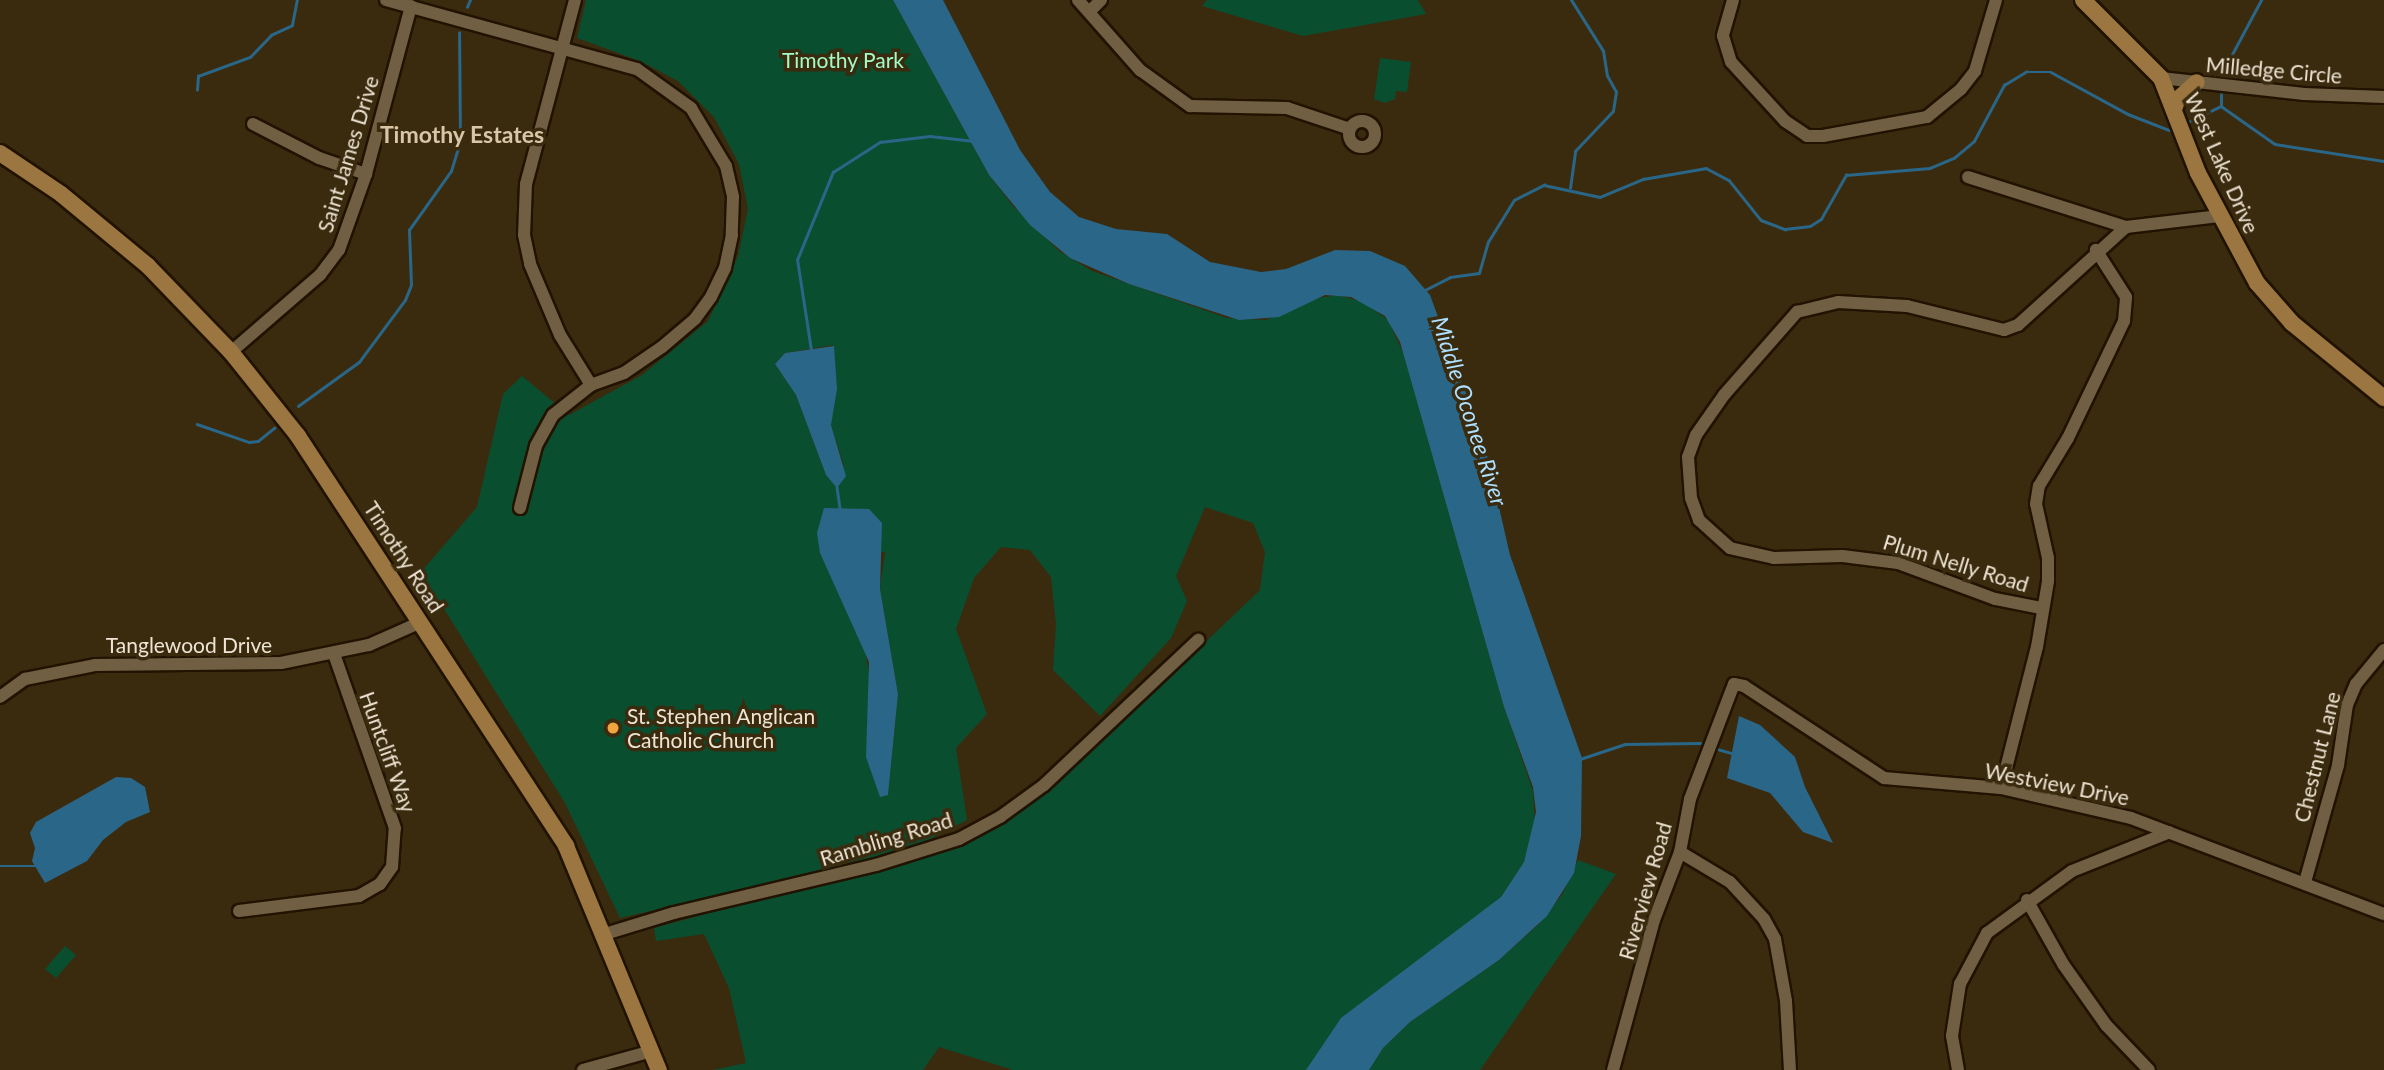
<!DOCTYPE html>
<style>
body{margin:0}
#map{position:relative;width:2384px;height:1070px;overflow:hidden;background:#3a2b0f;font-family:Lato,sans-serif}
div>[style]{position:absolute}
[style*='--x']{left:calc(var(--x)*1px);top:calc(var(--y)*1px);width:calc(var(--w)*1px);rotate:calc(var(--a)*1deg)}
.green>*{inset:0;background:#0a4e30}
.water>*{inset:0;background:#2a6688}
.stream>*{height:2.5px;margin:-1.25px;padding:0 1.25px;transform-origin:1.25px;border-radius:1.25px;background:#2a6688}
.roads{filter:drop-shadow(2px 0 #211300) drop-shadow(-2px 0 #211300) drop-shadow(0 2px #211300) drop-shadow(0 -2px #211300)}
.minor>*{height:12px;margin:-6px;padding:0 6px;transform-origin:6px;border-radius:6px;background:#705f42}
.minor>.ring{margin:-6px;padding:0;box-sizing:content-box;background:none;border:12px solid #705f42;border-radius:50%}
.major>*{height:16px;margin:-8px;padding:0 8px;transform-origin:8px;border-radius:8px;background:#9c7641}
.dots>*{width:19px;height:19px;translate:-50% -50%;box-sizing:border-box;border:4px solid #3a2b0f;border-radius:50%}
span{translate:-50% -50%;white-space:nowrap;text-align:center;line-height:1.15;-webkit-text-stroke:7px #3a2b0f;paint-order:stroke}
.park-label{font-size:21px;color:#a1fcc8}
.street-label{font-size:21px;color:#eee4d4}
.poi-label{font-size:21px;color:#eee4d4}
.left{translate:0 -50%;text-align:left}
.neighbourhood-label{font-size:23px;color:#d9c6a6;font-weight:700}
.water-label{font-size:23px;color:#addfff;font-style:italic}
</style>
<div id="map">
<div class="green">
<i style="clip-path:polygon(evenodd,586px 0,893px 0,989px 175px,1013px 206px,1059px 251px,1092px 271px,1227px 318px,1266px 320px,1313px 299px,1338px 295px,1363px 302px,1388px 320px,1404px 355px,1504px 707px,1533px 791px,1535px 825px,1524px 862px,1501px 897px,1441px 946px,1306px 1070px,1013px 1070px,939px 1047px,923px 1070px,713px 1070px,746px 1063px,729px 988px,704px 934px,656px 941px,654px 928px,966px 843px,1012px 817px,1078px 764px,1260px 590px,1265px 552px,1253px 523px,1205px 507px,1176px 576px,1187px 601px,1171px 638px,1100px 716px,1053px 670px,1056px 624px,1051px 577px,1030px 550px,1001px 547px,974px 578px,956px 629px,987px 714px,956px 748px,967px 820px,907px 851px,620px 918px,565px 803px,421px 572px,477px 507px,503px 394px,522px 376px,569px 415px,642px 375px,708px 321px,738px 256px,748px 209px,739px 164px,714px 117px,678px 81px,640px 61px,577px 38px,586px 0,833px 345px,831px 425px,844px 466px,826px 475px,796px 395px,775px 364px,785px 353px,833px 345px,586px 0,885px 552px,880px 589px,898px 694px,888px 795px,864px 643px,820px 553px,885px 552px)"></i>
<i style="clip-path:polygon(1207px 0,1418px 0,1426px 14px,1303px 36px,1202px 6px)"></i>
<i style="clip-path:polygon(1380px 58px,1411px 62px,1407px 92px,1396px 91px,1395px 99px,1385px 103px,1374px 99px)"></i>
<i style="clip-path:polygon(1578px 860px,1616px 874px,1480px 1070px,1369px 1070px,1383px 1048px,1410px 1022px,1499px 960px,1538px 925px,1562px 895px)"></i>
<i style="clip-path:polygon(65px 946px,76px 955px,56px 978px,45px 969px)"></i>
</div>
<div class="water">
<i style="clip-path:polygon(893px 0,943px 0,1020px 150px,1050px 192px,1079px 217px,1116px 229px,1167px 234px,1210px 262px,1261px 272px,1286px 269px,1335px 250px,1370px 251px,1405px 266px,1430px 295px,1484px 442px,1510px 555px,1582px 758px,1581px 836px,1574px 873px,1547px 916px,1499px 960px,1410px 1022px,1383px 1048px,1369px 1070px,1306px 1070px,1341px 1018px,1501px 897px,1524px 862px,1536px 812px,1533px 787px,1504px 707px,1400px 342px,1385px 316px,1351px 297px,1325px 295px,1279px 317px,1239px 320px,1129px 284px,1070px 258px,1030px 225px,989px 175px)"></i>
<i style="clip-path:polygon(834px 346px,837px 389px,831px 425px,846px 476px,837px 488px,826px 475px,796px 395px,775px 364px,785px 353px)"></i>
<i style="clip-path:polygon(824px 508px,869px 509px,882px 523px,880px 589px,898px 694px,888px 795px,880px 797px,866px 757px,869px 662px,820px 553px,817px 533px)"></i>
<i style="clip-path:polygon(1739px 716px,1760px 725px,1795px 757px,1805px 787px,1833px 843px,1803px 832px,1770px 793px,1727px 778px)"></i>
<i style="clip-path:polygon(116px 777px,131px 778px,145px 787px,150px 812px,126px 822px,103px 840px,87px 861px,45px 883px,32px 861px,35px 848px,30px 833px,36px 822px)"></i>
</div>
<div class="stream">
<i style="--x:467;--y:7;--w:8;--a:-67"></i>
<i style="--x:2221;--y:75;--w:85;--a:-61.9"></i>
<i style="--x:197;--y:90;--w:14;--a:-86"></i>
<i style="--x:198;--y:76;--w:55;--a:-20.1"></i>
<i style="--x:250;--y:57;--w:30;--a:-46"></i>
<i style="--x:271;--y:35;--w:23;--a:-25"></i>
<i style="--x:292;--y:25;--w:25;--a:-79"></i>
<i style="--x:2221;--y:106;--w:66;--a:35.1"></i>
<i style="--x:2275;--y:144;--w:110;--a:8.9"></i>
<i style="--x:2221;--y:106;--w:11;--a:-90"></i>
<i style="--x:2188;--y:122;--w:37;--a:-26"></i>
<i style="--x:1570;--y:188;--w:37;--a:-82"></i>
<i style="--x:1575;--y:151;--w:55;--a:-46.5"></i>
<i style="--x:1613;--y:111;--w:19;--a:-81"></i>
<i style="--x:1616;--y:92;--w:18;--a:-119"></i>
<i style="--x:1607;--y:76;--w:25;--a:-99"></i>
<i style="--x:1603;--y:51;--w:60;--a:-122.1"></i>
<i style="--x:1423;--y:291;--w:30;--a:-27"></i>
<i style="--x:1450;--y:277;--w:29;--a:-8"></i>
<i style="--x:1479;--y:273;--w:32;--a:-74"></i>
<i style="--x:1488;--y:242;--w:49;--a:-58.2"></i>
<i style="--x:1514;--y:200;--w:34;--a:-27"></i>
<i style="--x:1544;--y:185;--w:57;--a:12.1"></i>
<i style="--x:1600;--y:197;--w:47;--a:-22.7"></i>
<i style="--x:1643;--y:179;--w:64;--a:-9.9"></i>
<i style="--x:1706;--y:168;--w:26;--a:28"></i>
<i style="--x:1729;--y:180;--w:51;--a:51.3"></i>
<i style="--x:1761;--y:220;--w:26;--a:21"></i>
<i style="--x:1785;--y:229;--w:25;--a:-7"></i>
<i style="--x:1810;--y:226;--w:13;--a:-32"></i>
<i style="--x:1821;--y:219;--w:51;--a:-60.4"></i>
<i style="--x:1846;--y:175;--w:84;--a:-4.8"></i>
<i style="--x:1930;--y:168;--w:26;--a:-23"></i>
<i style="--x:1954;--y:158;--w:26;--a:-40"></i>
<i style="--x:1974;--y:141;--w:64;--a:-61.8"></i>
<i style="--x:2004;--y:85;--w:26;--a:-31"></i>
<i style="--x:2026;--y:72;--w:25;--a:0"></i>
<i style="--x:2051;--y:72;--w:88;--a:28.6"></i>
<i style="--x:2128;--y:114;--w:44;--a:21.3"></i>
<i style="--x:811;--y:350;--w:91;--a:-98.8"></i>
<i style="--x:797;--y:260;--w:95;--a:-67.8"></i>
<i style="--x:833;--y:172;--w:56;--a:-32.6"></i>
<i style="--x:880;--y:142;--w:50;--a:-6.8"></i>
<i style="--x:930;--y:136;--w:44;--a:6.5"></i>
<i style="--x:298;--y:406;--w:75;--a:-35.8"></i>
<i style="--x:359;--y:362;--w:77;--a:-53.4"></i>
<i style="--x:405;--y:300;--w:16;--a:-68"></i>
<i style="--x:411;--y:285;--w:55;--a:-92.1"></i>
<i style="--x:409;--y:230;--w:72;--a:-54.6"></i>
<i style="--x:451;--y:171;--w:31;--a:-73"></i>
<i style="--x:460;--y:141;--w:108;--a:-90.5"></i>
<i style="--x:197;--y:424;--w:55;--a:19.1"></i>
<i style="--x:249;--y:442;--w:9;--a:-6"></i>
<i style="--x:258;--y:441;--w:21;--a:-39"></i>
<i style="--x:837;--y:487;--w:21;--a:82"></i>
<i style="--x:1714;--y:748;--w:18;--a:16"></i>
<i style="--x:1580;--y:759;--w:47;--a:-18.4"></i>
<i style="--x:1625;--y:744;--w:75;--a:-0.8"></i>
<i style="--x:0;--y:866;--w:35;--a:0"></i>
</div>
<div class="roads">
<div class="minor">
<i style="--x:386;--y:0;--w:260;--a:15.4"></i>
<i style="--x:637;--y:69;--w:67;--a:35.8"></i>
<i style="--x:691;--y:108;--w:68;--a:58.9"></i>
<i style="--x:726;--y:166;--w:32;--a:77"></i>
<i style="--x:733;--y:197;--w:38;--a:92"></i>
<i style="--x:732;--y:235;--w:34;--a:102"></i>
<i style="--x:725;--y:268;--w:32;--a:116"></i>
<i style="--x:711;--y:297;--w:27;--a:126"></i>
<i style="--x:695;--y:319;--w:43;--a:139.7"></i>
<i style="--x:662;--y:347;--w:46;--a:145.6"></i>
<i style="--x:624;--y:373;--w:35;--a:160"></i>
<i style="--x:591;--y:385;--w:48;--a:141.7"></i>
<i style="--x:553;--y:415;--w:35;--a:119"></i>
<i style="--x:536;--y:446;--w:64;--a:104.5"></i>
<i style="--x:575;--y:0;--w:190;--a:104.9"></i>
<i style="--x:526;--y:184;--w:51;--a:92.2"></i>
<i style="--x:524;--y:235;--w:30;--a:78"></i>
<i style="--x:530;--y:264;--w:77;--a:67.1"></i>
<i style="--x:560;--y:335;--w:59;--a:58.2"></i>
<i style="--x:1078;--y:0;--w:94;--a:48.5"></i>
<i style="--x:1140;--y:70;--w:62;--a:35.8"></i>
<i style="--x:1190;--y:106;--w:97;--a:1.2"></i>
<i style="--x:1287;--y:108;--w:66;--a:18.4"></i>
<i style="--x:1733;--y:0;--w:37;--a:106"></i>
<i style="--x:1723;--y:36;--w:27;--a:73"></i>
<i style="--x:1731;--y:62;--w:80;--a:47.5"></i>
<i style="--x:1785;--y:121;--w:27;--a:34"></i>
<i style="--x:1807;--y:136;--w:16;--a:0"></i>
<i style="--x:1823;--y:136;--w:106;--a:-10.4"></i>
<i style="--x:1927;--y:117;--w:44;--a:-39.5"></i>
<i style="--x:1961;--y:89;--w:23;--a:-52"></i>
<i style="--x:1975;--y:71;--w:74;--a:-73.5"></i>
<i style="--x:1089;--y:12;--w:17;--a:-45"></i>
<i style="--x:2161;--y:78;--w:144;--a:6.4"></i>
<i style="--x:2304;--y:94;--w:80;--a:2.1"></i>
<i class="ring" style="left:1349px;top:121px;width:14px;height:14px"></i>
<i style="--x:253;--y:124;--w:74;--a:27.3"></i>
<i style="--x:319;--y:158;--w:50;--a:18.8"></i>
<i style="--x:1968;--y:177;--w:166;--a:17.6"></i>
<i style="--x:231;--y:352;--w:118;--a:-40.9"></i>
<i style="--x:320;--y:275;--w:31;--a:-53"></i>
<i style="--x:339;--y:250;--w:81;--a:-70.4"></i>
<i style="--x:366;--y:174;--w:174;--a:-75"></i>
<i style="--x:2041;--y:608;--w:47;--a:-168.9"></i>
<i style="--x:1995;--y:599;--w:103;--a:-159.6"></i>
<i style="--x:1898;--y:563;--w:56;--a:-172.9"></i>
<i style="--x:1842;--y:556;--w:68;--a:178.3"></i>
<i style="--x:1774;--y:558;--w:45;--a:-167.2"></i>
<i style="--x:1730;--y:548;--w:42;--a:-137.9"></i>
<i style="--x:1699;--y:520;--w:23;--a:-110"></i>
<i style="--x:1691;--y:498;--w:41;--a:-94.2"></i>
<i style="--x:1688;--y:457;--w:23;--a:-70"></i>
<i style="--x:1696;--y:435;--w:49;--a:-55"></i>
<i style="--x:1724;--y:395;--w:111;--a:-48.7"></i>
<i style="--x:1797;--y:312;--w:42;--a:-13.7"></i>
<i style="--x:1838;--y:302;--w:69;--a:3.3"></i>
<i style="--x:1907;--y:306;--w:100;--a:13.9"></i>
<i style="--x:2004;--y:330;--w:15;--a:-20"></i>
<i style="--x:2018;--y:325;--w:146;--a:-42.2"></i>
<i style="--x:2126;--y:227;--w:94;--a:-6.7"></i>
<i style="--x:0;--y:697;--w:31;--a:-36"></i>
<i style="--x:25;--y:679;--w:71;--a:-11.3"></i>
<i style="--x:95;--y:665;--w:186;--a:-0.6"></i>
<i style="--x:281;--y:663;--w:90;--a:-11.6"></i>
<i style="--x:369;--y:645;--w:57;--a:-23.9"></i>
<i style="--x:2001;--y:788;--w:146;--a:-75.7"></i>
<i style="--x:2037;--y:647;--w:67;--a:-80.5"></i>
<i style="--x:2048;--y:581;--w:23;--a:-90"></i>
<i style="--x:2048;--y:558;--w:55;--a:-102.5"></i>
<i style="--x:2036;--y:504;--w:18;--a:-81"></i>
<i style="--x:2039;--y:486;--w:56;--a:-58.9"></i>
<i style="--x:2068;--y:438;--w:130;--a:-64.4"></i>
<i style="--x:2124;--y:321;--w:24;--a:-85"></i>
<i style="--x:2126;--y:297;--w:56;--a:-122.6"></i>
<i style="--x:1680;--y:852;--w:58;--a:31"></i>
<i style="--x:1730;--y:882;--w:50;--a:47.4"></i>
<i style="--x:1764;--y:919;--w:23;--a:61"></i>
<i style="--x:1775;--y:939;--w:63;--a:79.9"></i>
<i style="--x:1786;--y:1001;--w:69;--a:86.7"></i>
<i style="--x:2305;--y:882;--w:122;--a:-74.2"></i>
<i style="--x:2338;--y:765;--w:61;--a:-81.5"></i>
<i style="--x:2347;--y:705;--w:23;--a:-67"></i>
<i style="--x:2356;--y:684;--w:44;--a:-50.5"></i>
<i style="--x:2027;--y:900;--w:73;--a:60.6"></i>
<i style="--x:2063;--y:964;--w:75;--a:54.8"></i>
<i style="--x:2106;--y:1025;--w:62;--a:46.3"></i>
<i style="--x:239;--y:911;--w:121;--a:-7.1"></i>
<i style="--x:359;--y:896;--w:24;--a:-30"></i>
<i style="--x:380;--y:884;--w:21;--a:-55"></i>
<i style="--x:392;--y:867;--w:39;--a:-86"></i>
<i style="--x:395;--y:828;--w:184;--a:-109.3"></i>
<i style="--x:605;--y:934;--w:72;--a:-16.9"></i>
<i style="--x:674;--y:913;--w:208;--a:-13.4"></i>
<i style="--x:876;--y:865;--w:87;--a:-17.4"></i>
<i style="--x:959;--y:839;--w:47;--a:-28.2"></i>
<i style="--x:1000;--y:817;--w:54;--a:-36"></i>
<i style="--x:1044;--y:785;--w:212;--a:-43.3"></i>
<i style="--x:583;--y:1070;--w:72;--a:-15.4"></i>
<i style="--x:1613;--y:1070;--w:156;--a:-74.7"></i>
<i style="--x:1654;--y:920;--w:73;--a:-69.1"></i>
<i style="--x:1680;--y:852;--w:54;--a:-79.3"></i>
<i style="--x:1690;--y:799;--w:123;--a:-69.1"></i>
<i style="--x:1734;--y:684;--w:10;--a:11"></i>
<i style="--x:1744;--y:686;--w:168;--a:33.3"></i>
<i style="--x:1884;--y:778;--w:117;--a:4.9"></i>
<i style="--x:2001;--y:788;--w:133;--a:13"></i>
<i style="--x:2131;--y:818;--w:271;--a:20.8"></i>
<i style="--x:1958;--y:1070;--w:35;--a:-100"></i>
<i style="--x:1952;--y:1036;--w:53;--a:-81.3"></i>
<i style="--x:1960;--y:984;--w:58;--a:-62.1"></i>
<i style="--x:1987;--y:933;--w:105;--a:-36.1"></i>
<i style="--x:2072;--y:871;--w:105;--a:-21.7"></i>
</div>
<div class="major">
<i style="--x:2083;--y:0;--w:110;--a:45"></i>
<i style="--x:2161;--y:78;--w:102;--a:68.7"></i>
<i style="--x:2198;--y:173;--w:125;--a:61.8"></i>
<i style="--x:2257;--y:283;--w:53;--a:48.8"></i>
<i style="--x:2292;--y:323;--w:119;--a:39.2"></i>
<i style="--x:2174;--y:109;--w:11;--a:-68"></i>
<i style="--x:2178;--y:99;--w:25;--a:-42"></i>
<i style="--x:0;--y:153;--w:73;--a:33.9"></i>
<i style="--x:61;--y:194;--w:113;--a:39.6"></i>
<i style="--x:148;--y:266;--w:120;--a:46"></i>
<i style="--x:231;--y:352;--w:107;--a:51.4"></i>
<i style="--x:298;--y:436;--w:490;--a:56.8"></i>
<i style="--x:566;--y:846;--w:243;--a:67.5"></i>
</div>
</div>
<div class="dots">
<i style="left:613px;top:728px;background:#f1a540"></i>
</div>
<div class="park-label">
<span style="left:843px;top:60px">Timothy Park</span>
</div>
<div class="street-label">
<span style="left:2274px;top:70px;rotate:5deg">Milledge Circle</span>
<span style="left:348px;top:154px;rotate:-73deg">Saint James Drive</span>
<span style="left:2222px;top:163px;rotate:66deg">West Lake Drive</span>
<span style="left:404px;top:557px;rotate:57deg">Timothy Road</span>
<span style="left:1956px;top:563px;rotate:17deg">Plum Nelly Road</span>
<span style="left:189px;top:645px">Tanglewood Drive</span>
<span style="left:388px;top:752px;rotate:70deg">Huntcliff Way</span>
<span style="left:2317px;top:757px;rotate:-76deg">Chestnut Lane</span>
<span style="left:2057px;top:784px;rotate:11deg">Westview Drive</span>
<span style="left:886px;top:839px;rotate:-17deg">Rambling Road</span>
<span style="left:1645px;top:891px;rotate:-74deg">Riverview Road</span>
</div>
<div class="poi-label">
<span class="left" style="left:627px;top:728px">St. Stephen Anglican<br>Catholic Church</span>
</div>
<div class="neighbourhood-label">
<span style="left:462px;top:134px">Timothy Estates</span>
</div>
<div class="water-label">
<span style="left:1470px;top:411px;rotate:72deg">Middle Oconee River</span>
</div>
</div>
